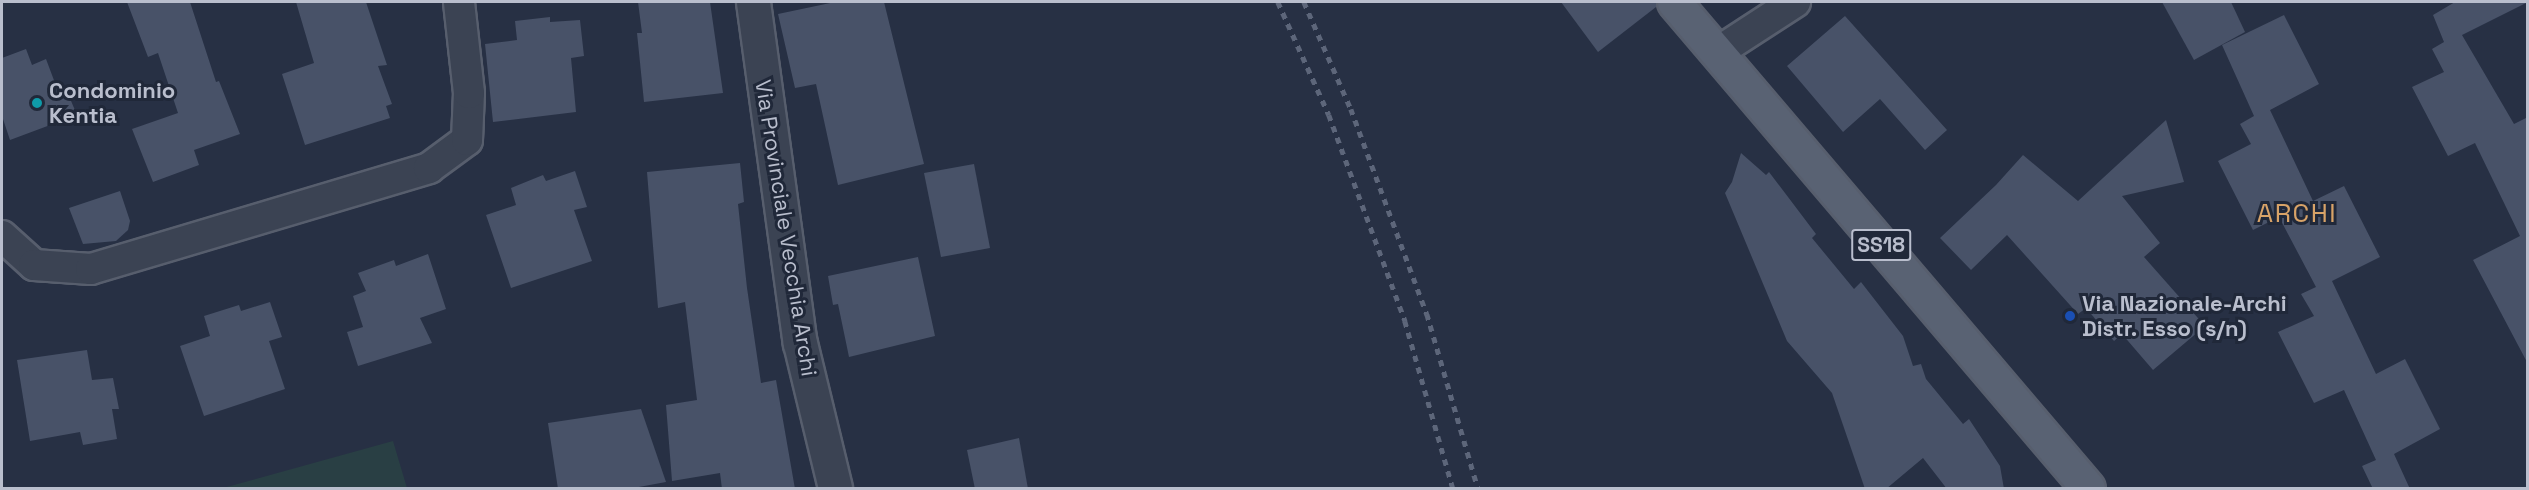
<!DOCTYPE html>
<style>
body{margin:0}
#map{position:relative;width:2529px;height:490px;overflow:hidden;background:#273044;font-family:"Space Grotesk",sans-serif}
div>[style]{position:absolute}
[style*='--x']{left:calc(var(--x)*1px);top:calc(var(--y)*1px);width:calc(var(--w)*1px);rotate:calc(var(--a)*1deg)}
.green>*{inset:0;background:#293f44}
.building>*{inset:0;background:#485268}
.roads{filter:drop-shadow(2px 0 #575e6d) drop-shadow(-2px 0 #575e6d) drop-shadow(0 2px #575e6d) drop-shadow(0 -2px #575e6d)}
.minor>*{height:30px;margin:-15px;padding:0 15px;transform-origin:15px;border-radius:15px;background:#3b4353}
.tertiary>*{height:33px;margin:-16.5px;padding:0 16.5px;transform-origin:16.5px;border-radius:16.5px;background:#3b4353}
.primary>*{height:33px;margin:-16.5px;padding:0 16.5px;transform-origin:16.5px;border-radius:16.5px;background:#596273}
.rail>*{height:4.5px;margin-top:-2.25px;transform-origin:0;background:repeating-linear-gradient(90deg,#5d667a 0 6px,transparent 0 12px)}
.dots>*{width:16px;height:16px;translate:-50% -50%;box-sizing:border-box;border:3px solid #202839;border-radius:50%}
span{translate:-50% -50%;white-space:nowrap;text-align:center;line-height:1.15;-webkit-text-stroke:6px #202839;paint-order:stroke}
.shield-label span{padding:2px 4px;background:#202839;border:2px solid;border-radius:4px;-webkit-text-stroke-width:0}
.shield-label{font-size:21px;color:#b9becd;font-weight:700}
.poi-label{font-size:22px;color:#b9becd;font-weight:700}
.left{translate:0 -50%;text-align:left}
.street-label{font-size:22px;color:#b9becd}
.quarter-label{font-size:26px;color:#d8a368;letter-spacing:1.5px}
.frame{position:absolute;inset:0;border:3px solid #b9becd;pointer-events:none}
</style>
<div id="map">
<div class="green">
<i style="clip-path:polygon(393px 441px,407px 488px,222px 488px,223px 488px)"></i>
</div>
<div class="building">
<i style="clip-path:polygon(127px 2px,190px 2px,216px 82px,219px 81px,240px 134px,194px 150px,199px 165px,153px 182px,132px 129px,178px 113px,158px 53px,148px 57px)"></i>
<i style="clip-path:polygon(296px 2px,366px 2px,387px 65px,378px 66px,392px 104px,386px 106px,390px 118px,305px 145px,282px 74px,314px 63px)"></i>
<i style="clip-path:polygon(638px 2px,710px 2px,723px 93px,644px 102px,637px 33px,642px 33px)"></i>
<i style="clip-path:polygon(835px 2px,884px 2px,924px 164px,838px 185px,816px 84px,795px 88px,778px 14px)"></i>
<i style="clip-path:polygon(1561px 2px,1656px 2px,1656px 7px,1598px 52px)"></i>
<i style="clip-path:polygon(2162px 2px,2231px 2px,2245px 32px,2194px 60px)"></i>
<i style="clip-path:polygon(2455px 2px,2528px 2px,2462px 35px,2514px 124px,2528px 117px,2528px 364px,2473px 260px,2520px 236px,2475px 143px,2448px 156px,2412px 87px,2444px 72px,2432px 49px,2444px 42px,2433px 15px)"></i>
<i style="clip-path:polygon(2284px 15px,2319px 84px,2270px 110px,2313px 201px,2344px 186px,2380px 257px,2332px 281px,2376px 374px,2405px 359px,2440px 429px,2394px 454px,2410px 489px,2373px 489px,2362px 466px,2376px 460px,2344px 390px,2314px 403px,2278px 332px,2314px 316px,2301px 294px,2316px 287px,2279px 217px,2253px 230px,2218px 161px,2251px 144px,2240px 124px,2254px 116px,2222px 45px)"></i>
<i style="clip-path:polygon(1845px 16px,1947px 130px,1925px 150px,1880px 99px,1843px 132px,1787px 66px)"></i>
<i style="clip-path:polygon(550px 17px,550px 22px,580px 20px,584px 56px,571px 58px,576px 112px,493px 122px,485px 44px,517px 40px,515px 21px)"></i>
<i style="clip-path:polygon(26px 49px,32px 65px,46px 59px,58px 91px,66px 89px,77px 115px,10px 140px,2px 116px,2px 58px)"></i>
<i style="clip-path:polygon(2166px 120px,2184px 182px,2122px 196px,2160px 243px,2144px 257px,2205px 326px,2153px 370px,2122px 334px,2114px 341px,2086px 308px,2078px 314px,2007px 235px,1971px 270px,1940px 238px,1996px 185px,2023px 155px,2078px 201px)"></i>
<i style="clip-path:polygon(1741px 153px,1766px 175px,1769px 172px,1816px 234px,1812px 238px,1854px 289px,1861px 282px,1903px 336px,1913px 366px,1921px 364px,1926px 379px,1963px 424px,1969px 419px,2000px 466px,2004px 489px,1947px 489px,1923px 458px,1886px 489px,1865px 489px,1832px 393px,1787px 341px,1725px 193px,1732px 182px)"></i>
<i style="clip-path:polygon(740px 163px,744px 202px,738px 204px,747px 288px,761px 383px,776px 380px,795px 489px,722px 489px,720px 473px,672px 481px,666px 405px,697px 400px,685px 302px,658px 308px,647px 172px)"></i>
<i style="clip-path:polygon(974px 164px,990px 248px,941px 257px,924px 173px)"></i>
<i style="clip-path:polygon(575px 171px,587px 207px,574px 210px,592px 261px,511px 288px,486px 215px,516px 205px,511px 188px,543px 175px,546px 181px)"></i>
<i style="clip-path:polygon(120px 191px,130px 221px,128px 230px,116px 241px,83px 244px,69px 208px)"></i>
<i style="clip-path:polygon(428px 254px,446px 309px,420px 318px,432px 343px,358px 366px,347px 332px,363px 327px,353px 296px,366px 291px,358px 273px,394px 260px,396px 266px)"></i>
<i style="clip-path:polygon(918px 257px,935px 336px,849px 357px,838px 304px,833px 305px,828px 276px)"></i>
<i style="clip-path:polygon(270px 302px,282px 337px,269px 341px,285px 389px,204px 416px,180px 346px,210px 336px,204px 316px,239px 305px,241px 311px)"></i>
<i style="clip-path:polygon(87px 350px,92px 380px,113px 378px,119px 409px,112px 409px,117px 439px,83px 445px,80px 432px,30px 441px,17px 360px)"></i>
<i style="clip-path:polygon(641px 409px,666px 482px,628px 489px,558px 489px,548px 423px)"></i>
<i style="clip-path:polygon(1019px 438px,1028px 489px,975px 489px,967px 450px)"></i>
</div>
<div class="roads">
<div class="minor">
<i style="--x:1718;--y:52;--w:92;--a:-33"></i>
<i style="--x:2;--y:236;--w:43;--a:42.2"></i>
<i style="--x:34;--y:265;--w:57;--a:4"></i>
<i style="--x:91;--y:269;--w:353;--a:-16.6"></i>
<i style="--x:429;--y:168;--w:47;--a:-36.4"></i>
<i style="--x:467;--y:140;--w:47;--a:-87.6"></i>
<i style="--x:469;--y:93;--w:92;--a:-96.3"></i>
</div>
<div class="tertiary">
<i style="--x:753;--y:2;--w:344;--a:82.2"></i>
<i style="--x:800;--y:343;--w:149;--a:76.4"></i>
</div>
<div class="primary">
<i style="--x:1674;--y:2;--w:638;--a:49.57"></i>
</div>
</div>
<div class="rail">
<i style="--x:1278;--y:2;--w:124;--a:65.7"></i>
<i style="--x:1329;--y:115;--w:220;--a:69.7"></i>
<i style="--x:1405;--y:321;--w:174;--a:74"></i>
<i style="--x:1304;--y:2;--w:117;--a:66.3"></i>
<i style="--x:1351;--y:109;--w:219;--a:69.7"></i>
<i style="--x:1427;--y:314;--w:181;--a:73.7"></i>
</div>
<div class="dots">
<i style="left:37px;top:103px;background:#0f9aa8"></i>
<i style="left:2070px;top:316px;background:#1a4fb4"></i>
</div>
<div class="shield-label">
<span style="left:1881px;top:245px">SS18</span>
</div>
<div class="poi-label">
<span class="left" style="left:49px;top:103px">Condominio<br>Kentia</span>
<span class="left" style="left:2082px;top:316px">Via Nazionale-Archi<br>Distr. Esso (s/n)</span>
</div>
<div class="street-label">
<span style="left:786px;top:228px;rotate:81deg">Via Provinciale Vecchia Archi</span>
</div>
<div class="quarter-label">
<span style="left:2297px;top:214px">ARCHI</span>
</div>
<div class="frame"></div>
</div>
